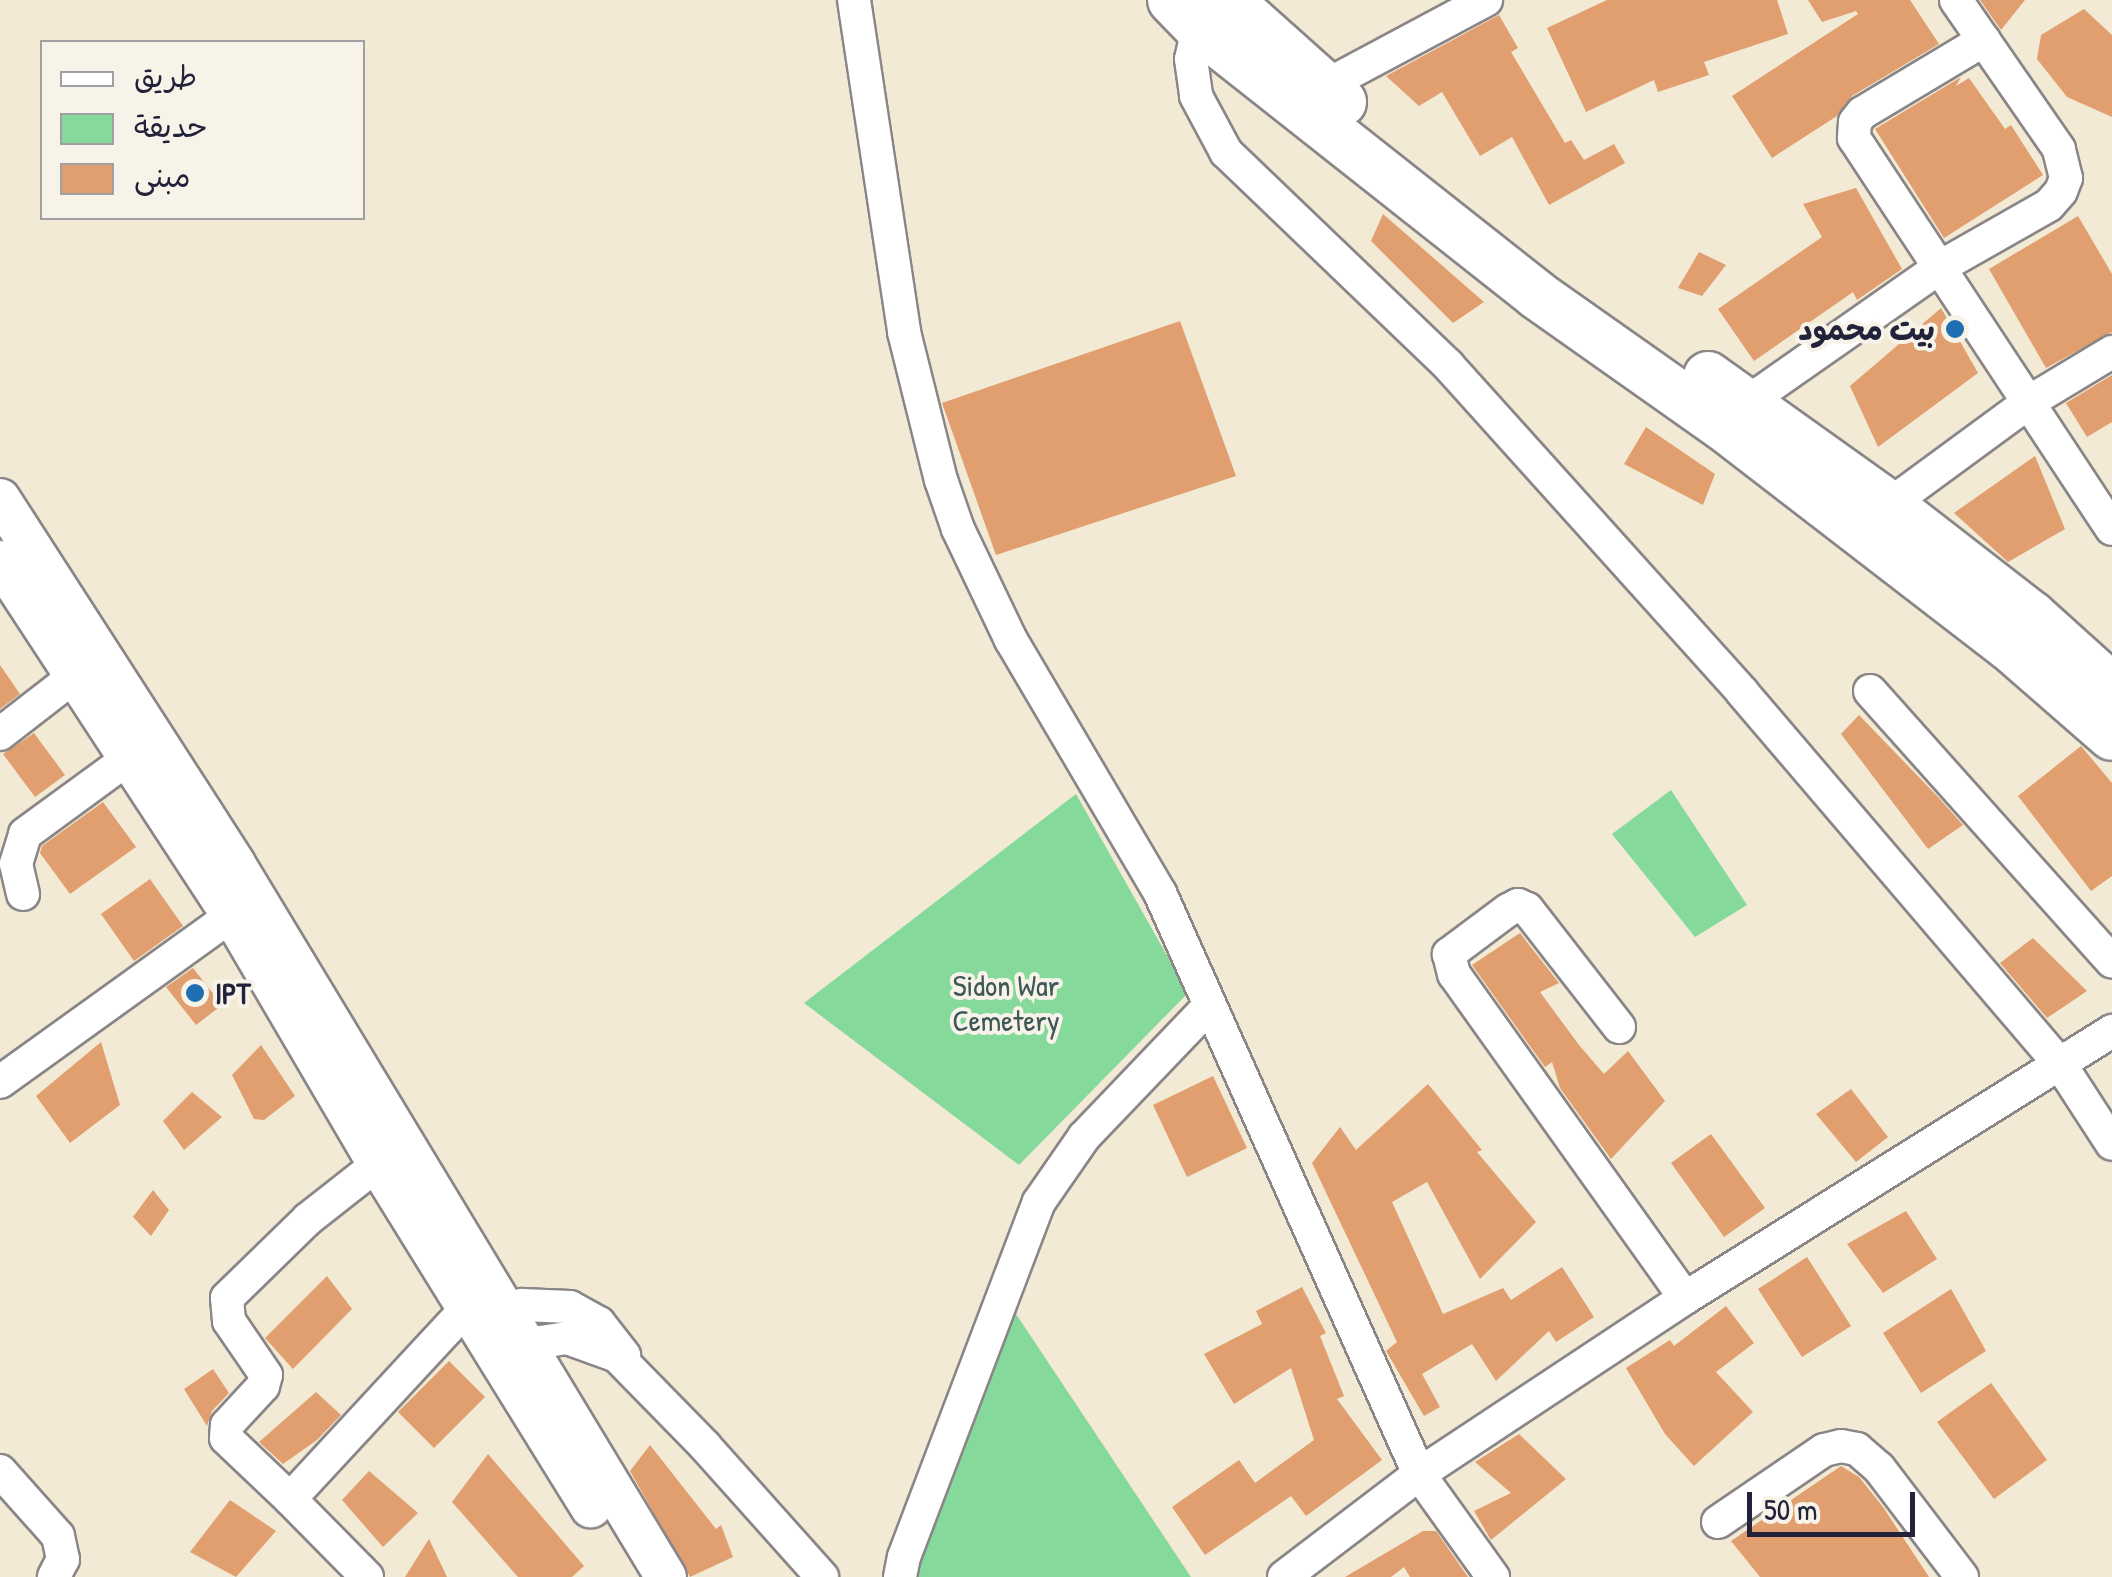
<!DOCTYPE html>
<meta charset="utf-8">
<style>
body{margin:0}
#map{position:relative;width:2112px;height:1577px;overflow:hidden;background:#f2ead5;font-family:"Patrick Hand","Playpen Sans Arabic",sans-serif}
div>[style]{position:absolute}
[style*='--x']{left:calc(var(--x)*1px);top:calc(var(--y)*1px);width:calc(var(--w)*1px);rotate:calc(var(--a)*1deg)}
.green>*{inset:0;background:#85d99b}
.building>*{inset:0;background:#e19e6e}
.roads{filter:drop-shadow(2px 0 #8a8688) drop-shadow(-2px 0 #8a8688) drop-shadow(0 2px #8a8688) drop-shadow(0 -2px #8a8688)}
.minor>*{height:32px;margin:-16px;padding:0 16px;transform-origin:16px;border-radius:16px;background:#fff}
.major>*{height:40px;margin:-20px;padding:0 20px;transform-origin:20px;border-radius:20px;background:#fff}
.highway>*{height:48px;margin:-24px;padding:0 24px;transform-origin:24px;border-radius:24px;background:#fff}
.dots>*{width:28px;height:28px;translate:-50% -50%;box-sizing:border-box;border:5px solid #f7f3e8;border-radius:50%}
span{translate:-50% -50%;white-space:nowrap;text-align:center;line-height:1.15;-webkit-text-stroke:8px #f7f3e8;paint-order:stroke}
.poi-label{font-size:30px;color:#22223b;font-weight:700}
.right{translate:-100% -50%;text-align:right}
.left{translate:0 -50%;text-align:left}
.park-label{font-size:30px;color:#405958}
.legend{position:absolute;left:40px;top:40px;width:325px;height:180px;box-sizing:border-box;background:#f7f3e8;border:2px solid #a29fa3;margin:0;padding:12px 18px;list-style:none;font-size:30px;color:#22223b}
.legend li{display:flex;align-items:center;gap:20px;height:50px}
.legend b{width:50px;border:2px solid #a29fa3}
.scale{position:absolute;left:1747px;top:1492px;width:168px;height:45px;box-sizing:border-box;border:5px solid #22223b;border-top:0;padding-left:12px;font-size:30px;line-height:35px;white-space:nowrap;color:#22223b;-webkit-text-stroke:8px #f7f3e8;paint-order:stroke}
</style>
<div id="map">
<div class="green">
<i style="clip-path:polygon(1671px 790px,1747px 905px,1695px 937px,1612px 834px)"></i>
<i style="clip-path:polygon(1076px 794px,1188px 993px,1019px 1165px,804px 1003px)"></i>
<i style="clip-path:polygon(1012px 1308px,1191px 1577px,919px 1577px,918px 1553px)"></i>
</div>
<div class="building">
<i style="clip-path:polygon(1607px 0,1777px 0,1788px 34px,1704px 62px,1709px 75px,1658px 92px,1654px 80px,1586px 112px,1547px 28px)"></i>
<i style="clip-path:polygon(1808px 0,1910px 0,1939px 44px,1852px 96px,1837px 116px,1772px 158px,1732px 96px,1858px 14px,1856px 11px,1822px 22px)"></i>
<i style="clip-path:polygon(1980px 0,2025px 0,2001px 30px)"></i>
<i style="clip-path:polygon(2084px 9px,2112px 35px,2112px 117px,2067px 97px,2037px 59px,2041px 35px)"></i>
<i style="clip-path:polygon(1499px 15px,1518px 48px,1511px 52px,1565px 143px,1571px 140px,1584px 160px,1614px 144px,1625px 163px,1549px 205px,1512px 137px,1480px 156px,1442px 92px,1419px 106px,1386px 76px)"></i>
<i style="clip-path:polygon(1961px 77px,1956px 86px,1969px 78px,2005px 129px,2011px 125px,2043px 175px,1944px 238px,1875px 129px)"></i>
<i style="clip-path:polygon(1856px 188px,1902px 269px,1857px 300px,1853px 292px,1754px 361px,1718px 309px,1822px 237px,1803px 204px)"></i>
<i style="clip-path:polygon(1383px 214px,1484px 302px,1453px 323px,1371px 241px)"></i>
<i style="clip-path:polygon(2078px 216px,2112px 274px,2112px 332px,2046px 368px,1989px 269px)"></i>
<i style="clip-path:polygon(1699px 252px,1726px 265px,1702px 296px,1678px 288px)"></i>
<i style="clip-path:polygon(1941px 308px,1978px 373px,1878px 447px,1850px 386px)"></i>
<i style="clip-path:polygon(1180px 321px,1236px 476px,996px 555px,942px 403px)"></i>
<i style="clip-path:polygon(2112px 375px,2112px 422px,2087px 437px,2066px 403px)"></i>
<i style="clip-path:polygon(1646px 427px,1715px 474px,1703px 505px,1624px 464px)"></i>
<i style="clip-path:polygon(2035px 456px,2065px 529px,2008px 562px,1954px 513px)"></i>
<i style="clip-path:polygon(0 665px,20px 694px,0 709px)"></i>
<i style="clip-path:polygon(1859px 715px,1938px 797px,1963px 825px,1928px 849px,1841px 734px)"></i>
<i style="clip-path:polygon(34px 733px,65px 775px,35px 797px,3px 754px)"></i>
<i style="clip-path:polygon(2081px 746px,2112px 783px,2112px 876px,2091px 891px,2018px 796px)"></i>
<i style="clip-path:polygon(103px 802px,136px 847px,70px 894px,40px 853px,42px 846px)"></i>
<i style="clip-path:polygon(150px 879px,183px 926px,134px 961px,101px 914px)"></i>
<i style="clip-path:polygon(1520px 933px,1559px 983px,1540px 992px,1579px 1045px,1604px 1074px,1628px 1051px,1665px 1101px,1611px 1159px,1560px 1088px,1552px 1062px,1545px 1067px,1472px 965px)"></i>
<i style="clip-path:polygon(2033px 938px,2087px 991px,2047px 1018px,2000px 963px)"></i>
<i style="clip-path:polygon(193px 968px,222px 1005px,196px 1025px,166px 987px)"></i>
<i style="clip-path:polygon(101px 1042px,120px 1105px,70px 1143px,36px 1096px)"></i>
<i style="clip-path:polygon(261px 1045px,295px 1096px,264px 1120px,254px 1119px,232px 1075px)"></i>
<i style="clip-path:polygon(1213px 1076px,1247px 1148px,1187px 1177px,1153px 1105px)"></i>
<i style="clip-path:polygon(1428px 1084px,1482px 1150px,1477px 1152px,1536px 1222px,1480px 1279px,1427px 1182px,1392px 1202px,1443px 1314px,1503px 1288px,1511px 1300px,1562px 1267px,1594px 1317px,1556px 1342px,1549px 1331px,1496px 1381px,1472px 1344px,1422px 1374px,1440px 1407px,1424px 1416px,1386px 1351px,1397px 1342px,1312px 1163px,1340px 1127px,1356px 1150px)"></i>
<i style="clip-path:polygon(1851px 1089px,1888px 1137px,1856px 1162px,1816px 1114px)"></i>
<i style="clip-path:polygon(192px 1092px,222px 1117px,184px 1150px,163px 1121px)"></i>
<i style="clip-path:polygon(1711px 1134px,1765px 1208px,1724px 1237px,1671px 1163px)"></i>
<i style="clip-path:polygon(153px 1190px,169px 1210px,151px 1236px,133px 1217px)"></i>
<i style="clip-path:polygon(1906px 1211px,1937px 1259px,1883px 1293px,1847px 1244px)"></i>
<i style="clip-path:polygon(1807px 1257px,1851px 1326px,1802px 1357px,1758px 1289px)"></i>
<i style="clip-path:polygon(327px 1276px,352px 1309px,293px 1369px,265px 1338px)"></i>
<i style="clip-path:polygon(1302px 1287px,1326px 1333px,1320px 1336px,1344px 1396px,1337px 1399px,1382px 1460px,1306px 1516px,1291px 1496px,1205px 1555px,1172px 1507px,1239px 1460px,1255px 1483px,1314px 1440px,1291px 1368px,1234px 1404px,1204px 1354px,1262px 1324px,1256px 1311px)"></i>
<i style="clip-path:polygon(1951px 1289px,1986px 1351px,1921px 1393px,1883px 1333px)"></i>
<i style="clip-path:polygon(1726px 1306px,1754px 1343px,1716px 1372px,1753px 1412px,1694px 1466px,1665px 1434px,1626px 1368px,1670px 1340px,1674px 1346px)"></i>
<i style="clip-path:polygon(449px 1361px,485px 1397px,434px 1448px,398px 1412px)"></i>
<i style="clip-path:polygon(213px 1369px,229px 1393px,212px 1411px,207px 1426px,184px 1389px)"></i>
<i style="clip-path:polygon(1991px 1383px,2047px 1460px,1994px 1499px,1937px 1422px)"></i>
<i style="clip-path:polygon(316px 1392px,341px 1415px,317px 1440px,283px 1464px,259px 1442px)"></i>
<i style="clip-path:polygon(1519px 1434px,1566px 1479px,1491px 1540px,1474px 1511px,1511px 1493px,1475px 1462px)"></i>
<i style="clip-path:polygon(650px 1445px,716px 1529px,721px 1525px,733px 1557px,690px 1577px,630px 1471px)"></i>
<i style="clip-path:polygon(488px 1454px,584px 1566px,572px 1577px,518px 1577px,452px 1502px)"></i>
<i style="clip-path:polygon(1841px 1466px,1859px 1477px,1883px 1507px,1929px 1577px,1760px 1577px,1731px 1541px)"></i>
<i style="clip-path:polygon(369px 1471px,418px 1513px,383px 1547px,342px 1500px)"></i>
<i style="clip-path:polygon(230px 1500px,276px 1531px,236px 1577px,190px 1552px)"></i>
<i style="clip-path:polygon(1423px 1531px,1436px 1531px,1468px 1577px,1410px 1577px,1404px 1567px,1391px 1577px,1345px 1577px)"></i>
<i style="clip-path:polygon(429px 1539px,447px 1577px,405px 1577px)"></i>
</div>
<div class="roads">
<div class="minor">
<i style="--x:854;--y:0;--w:336;--a:81.4"></i>
<i style="--x:904;--y:332;--w:153;--a:76"></i>
<i style="--x:941;--y:480;--w:52;--a:70.9"></i>
<i style="--x:958;--y:529;--w:123;--a:64.5"></i>
<i style="--x:1011;--y:640;--w:294;--a:59.5"></i>
<i style="--x:1160;--y:893;--w:636;--a:65.97"></i>
<i style="--x:1419;--y:1474;--w:127;--a:54.3"></i>
<i style="--x:1198;--y:27;--w:33;--a:102"></i>
<i style="--x:1191;--y:59;--w:37;--a:82"></i>
<i style="--x:1196;--y:96;--w:64;--a:61.8"></i>
<i style="--x:1226;--y:152;--w:308;--a:43.8"></i>
<i style="--x:1448;--y:365;--w:440;--a:48"></i>
<i style="--x:1742;--y:692;--w:489;--a:49.5"></i>
<i style="--x:2060;--y:1064;--w:95;--a:57"></i>
<i style="--x:1984;--y:40;--w:142;--a:149.1"></i>
<i style="--x:1862;--y:113;--w:11;--a:128"></i>
<i style="--x:1855;--y:122;--w:16;--a:94"></i>
<i style="--x:1854;--y:138;--w:468;--a:56.6"></i>
<i style="--x:1323;--y:87;--w:185;--a:-28.1"></i>
<i style="--x:1746;--y:403;--w:237;--a:-35"></i>
<i style="--x:1940;--y:267;--w:125;--a:-29.6"></i>
<i style="--x:2049;--y:205;--w:18;--a:-49"></i>
<i style="--x:2061;--y:191;--w:14;--a:-69"></i>
<i style="--x:2066;--y:178;--w:30;--a:-104"></i>
<i style="--x:2059;--y:149;--w:181;--a:-124.7"></i>
<i style="--x:1889;--y:505;--w:174;--a:-36.3"></i>
<i style="--x:2029;--y:402;--w:97;--a:-31.1"></i>
<i style="--x:1870;--y:691;--w:363;--a:48.2"></i>
<i style="--x:0;--y:734;--w:96;--a:-37.8"></i>
<i style="--x:23;--y:894;--w:31;--a:-103"></i>
<i style="--x:16;--y:864;--w:31;--a:-73"></i>
<i style="--x:25;--y:834;--w:129;--a:-36.2"></i>
<i style="--x:1619;--y:1027;--w:150;--a:-127.9"></i>
<i style="--x:1527;--y:909;--w:10;--a:-156"></i>
<i style="--x:1518;--y:905;--w:11;--a:153"></i>
<i style="--x:1508;--y:910;--w:74;--a:143.3"></i>
<i style="--x:1449;--y:954;--w:21;--a:76"></i>
<i style="--x:1454;--y:974;--w:398;--a:54.5"></i>
<i style="--x:0;--y:1082;--w:286;--a:-35.7"></i>
<i style="--x:488;--y:1322;--w:38;--a:-27"></i>
<i style="--x:522;--y:1305;--w:48;--a:2.4"></i>
<i style="--x:570;--y:1307;--w:33;--a:29"></i>
<i style="--x:599;--y:1323;--w:41;--a:52"></i>
<i style="--x:508;--y:1362;--w:39;--a:-31"></i>
<i style="--x:541;--y:1342;--w:26;--a:-9"></i>
<i style="--x:567;--y:1338;--w:53;--a:19.8"></i>
<i style="--x:617;--y:1356;--w:126;--a:45.6"></i>
<i style="--x:705;--y:1446;--w:176;--a:48.2"></i>
<i style="--x:0;--y:1471;--w:87;--a:48.3"></i>
<i style="--x:58;--y:1536;--w:24;--a:78"></i>
<i style="--x:63;--y:1559;--w:20;--a:117"></i>
<i style="--x:290;--y:1499;--w:88;--a:-136.4"></i>
<i style="--x:226;--y:1438;--w:13;--a:-86"></i>
<i style="--x:227;--y:1425;--w:53;--a:-47.3"></i>
<i style="--x:263;--y:1386;--w:11;--a:-75"></i>
<i style="--x:266;--y:1375;--w:65;--a:-124.4"></i>
<i style="--x:229;--y:1321;--w:23;--a:-95"></i>
<i style="--x:227;--y:1298;--w:113;--a:-44.3"></i>
<i style="--x:308;--y:1219;--w:89;--a:-38.2"></i>
<i style="--x:1718;--y:1522;--w:128;--a:-34.2"></i>
<i style="--x:1824;--y:1450;--w:17;--a:-13"></i>
<i style="--x:1841;--y:1446;--w:16;--a:11"></i>
<i style="--x:1857;--y:1449;--w:29;--a:41"></i>
<i style="--x:1879;--y:1468;--w:137;--a:52.7"></i>
<i style="--x:367;--y:1577;--w:110;--a:-134.6"></i>
<i style="--x:290;--y:1499;--w:262;--a:-47.2"></i>
<i style="--x:900;--y:1577;--w:20;--a:-79"></i>
<i style="--x:904;--y:1557;--w:380;--a:-69.2"></i>
<i style="--x:1039;--y:1202;--w:79;--a:-55.3"></i>
<i style="--x:1084;--y:1137;--w:181;--a:-46.3"></i>
<i style="--x:1284;--y:1577;--w:170;--a:-37.3"></i>
<i style="--x:1419;--y:1474;--w:319;--a:-33.5"></i>
<i style="--x:1685;--y:1298;--w:504;--a:-32.02"></i>
</div>
<div class="major">
<i style="--x:0;--y:499;--w:434;--a:57.2"></i>
<i style="--x:235;--y:864;--w:833;--a:58.85"></i>
<i style="--x:0;--y:561;--w:423;--a:56.8"></i>
<i style="--x:232;--y:915;--w:289;--a:59.6"></i>
<i style="--x:378;--y:1164;--w:404;--a:58.2"></i>
</div>
<div class="highway">
<i style="--x:1172;--y:0;--w:37;--a:46"></i>
<i style="--x:1198;--y:27;--w:432;--a:38.3"></i>
<i style="--x:1537;--y:295;--w:228;--a:35.2"></i>
<i style="--x:1723;--y:426;--w:362;--a:37.6"></i>
<i style="--x:2010;--y:647;--w:135;--a:41.1"></i>
<i style="--x:1228;--y:0;--w:153;--a:41.8"></i>
<i style="--x:1708;--y:376;--w:222;--a:35.5"></i>
<i style="--x:1889;--y:505;--w:181;--a:37.8"></i>
<i style="--x:2032;--y:616;--w:108;--a:42"></i>
</div>
</div>
<div class="dots">
<i style="left:1955px;top:329px;background:#1f6fb2"></i>
<i style="left:195px;top:993px;background:#1f6fb2"></i>
</div>
<div class="poi-label">
<span class="right" style="left:1935px;top:329px">بيت محمود</span>
<span class="left" style="left:215px;top:993px">IPT</span>
</div>
<div class="park-label">
<span style="left:1006px;top:1002px">Sidon War<br>Cemetery</span>
</div>
<ul class="legend">
<li><b style="height:12px;background:#fff"></b>طريق</li>
<li><b style="height:28px;background:#85d99b"></b>حديقة</li>
<li><b style="height:28px;background:#e19e6e"></b>مبنى</li>
</ul>
<div class="scale">50 m</div>
</div>
